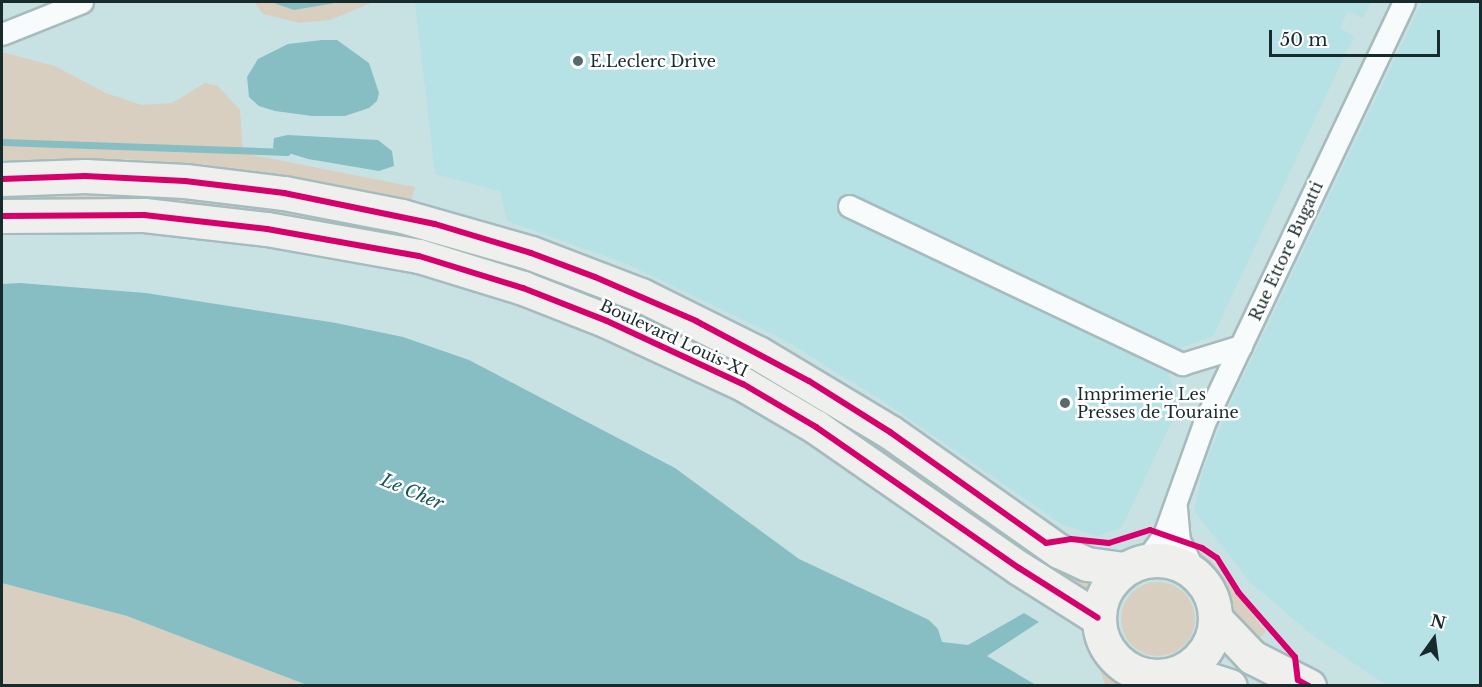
<!DOCTYPE html>
<style>
body{margin:0}
#map{position:relative;width:1482px;height:687px;overflow:hidden;background:#c8e2e4;font-family:"Libre Baskerville",serif}
div>[style]{position:absolute}
[style*='--x']{left:calc(var(--x)*1px);top:calc(var(--y)*1px);width:calc(var(--w)*1px);rotate:calc(var(--a)*1deg)}
.built>*{inset:0;background:#b6e1e5}
.green>*{inset:0;background:#d9cfc0}
.round{border-radius:50%}
.water>*{inset:0;background:#86bec3}
.stream>*{height:7px;margin:-3.5px;padding:0 3.5px;transform-origin:3.5px;border-radius:3.5px;background:#86bec3}
.roads{filter:drop-shadow(2px 0 #a6bbbd) drop-shadow(-2px 0 #a6bbbd) drop-shadow(0 2px #a6bbbd) drop-shadow(0 -2px #a6bbbd)}
.street>*{height:21px;margin:-10.5px;padding:0 10.5px;transform-origin:10.5px;border-radius:10.5px;background:#f7fbfb}
.primary>*{height:33px;margin:-16.5px;padding:0 16.5px;transform-origin:16.5px;border-radius:16.5px;background:#eff0ee}
.primary>.ring{margin:-16.5px;padding:0;box-sizing:content-box;background:none;border:33px solid #eff0ee;border-radius:50%}
.cycleway>*{height:6px;margin:-3px;padding:0 3px;transform-origin:3px;border-radius:3px;background:#d6006c}
.dots>*{width:16px;height:16px;translate:-50% -50%;box-sizing:border-box;border:3px solid #fff;border-radius:50%}
span{translate:-50% -50%;white-space:nowrap;text-align:center;line-height:1.15;-webkit-text-stroke:5px #fff;paint-order:stroke}
.poi-label{font-size:16px;color:#182b2c}
.left{translate:0 -50%;text-align:left}
.street-label{font-size:16px;color:#182b2c}
.water-label{font-size:18px;color:#165458;font-style:italic}
.frame{position:absolute;inset:0;border:3px solid #182b2c;pointer-events:none}
.north{position:absolute;left:1404px;top:609px;width:60px;height:60px;-webkit-text-stroke:4px #fff;paint-order:stroke;rotate:14deg;font-size:16px;font-weight:700;line-height:24px;text-align:center;color:#182b2c}
.north::after{content:'';display:block;margin:auto;width:21px;height:27px;background:#182b2c;clip-path:polygon(50% 0,100% 100%,50% 72%,0 100%)}
.scale{position:absolute;left:1269px;top:30px;width:171px;height:27px;box-sizing:border-box;border:3px solid #182b2c;border-top:0;padding-left:8px;font-size:18px;line-height:21px;white-space:nowrap;color:#182b2c;-webkit-text-stroke:4px #fff;paint-order:stroke}
</style>
<div id="map">
<div class="built">
<i style="clip-path:polygon(415px 2px,1371px 2px,1363px 18px,1348px 11px,1340px 28px,1354px 36px,1213px 336px,1178px 349px,855px 197px,846px 218px,1168px 372px,1179px 406px,1122px 527px,1098px 536px,1063px 525px,892px 407px,783px 339px,625px 263px,507px 221px,500px 191px,435px 174px)"></i>
<i style="clip-path:polygon(1422px 2px,1480px 2px,1480px 685px,1386px 685px,1315px 637px,1252px 584px,1194px 511px,1204px 467px,1232px 400px)"></i>
</div>
<div class="green">
<i style="clip-path:polygon(254px 2px,374px 2px,330px 20px,300px 23px,263px 14px)"></i>
<i style="clip-path:polygon(2px 52px,55px 66px,106px 93px,142px 105px,172px 103px,205px 83px,218px 86px,240px 110px,243px 153px,415px 187px,411px 201px,207px 165px,125px 159px,2px 160px)"></i>
<i style="clip-path:polygon(2px 190px,227px 197px,463px 245px,608px 295px,755px 365px,1093px 581px,1093px 585px,1088px 595px,569px 291px,2px 201px)"></i>
<i style="clip-path:polygon(1198px 551px,1211px 561px,1266px 632px,1254px 643px,1232px 615px,1219px 582px)"></i>
<i class="round" style="left:1121px;top:582px;width:74px;height:74px"></i>
<i style="clip-path:polygon(2px 583px,127px 616px,307px 685px,2px 686px)"></i>
<i style="clip-path:polygon(1083px 630px,1103px 666px,1131px 685px,1105px 685px,1098px 664px,1084px 644px)"></i>
</div>
<div class="water">
<i style="clip-path:polygon(271px 2px,270px 2px,341px 2px,294px 10px)"></i>
<i style="clip-path:polygon(322px 40px,337px 40px,369px 63px,379px 93px,377px 101px,369px 108px,345px 116px,312px 116px,275px 111px,259px 106px,249px 97px,247px 77px,258px 59px,288px 44px)"></i>
<i style="clip-path:polygon(288px 135px,378px 140px,392px 151px,394px 166px,379px 171px,308px 159px,273px 148px,274px 138px)"></i>
<i style="clip-path:polygon(20px 283px,146px 293px,336px 323px,403px 337px,469px 360px,675px 468px,799px 559px,929px 620px,938px 629px,942px 642px,968px 645px,1024px 613px,1039px 622px,987px 656px,1036px 685px,307px 685px,127px 616px,2px 583px,2px 284px)"></i>
</div>
<div class="stream">
<i style="--x:2;--y:142;--w:285;--a:2"></i>
</div>
<div class="roads">
<div class="street">
<i style="--x:2;--y:34;--w:86;--a:-21.8"></i>
<i style="--x:849;--y:206;--w:369;--a:25.4"></i>
<i style="--x:1182;--y:364;--w:62;--a:-17"></i>
<i style="--x:1176;--y:508;--w:32;--a:85"></i>
<i style="--x:1179;--y:540;--w:39;--a:64"></i>
<i style="--x:1145;--y:561;--w:32;--a:-54"></i>
<i style="--x:1164;--y:535;--w:119;--a:-70.3"></i>
<i style="--x:1204;--y:423;--w:466;--a:-64.6"></i>
</div>
<div class="primary">
<i style="--x:2;--y:179;--w:83;--a:-2.1"></i>
<i style="--x:85;--y:176;--w:100;--a:2.9"></i>
<i style="--x:185;--y:181;--w:100;--a:6.9"></i>
<i style="--x:284;--y:193;--w:120;--a:11"></i>
<i style="--x:402;--y:216;--w:134;--a:16"></i>
<i style="--x:531;--y:253;--w:118;--a:20.9"></i>
<i style="--x:641;--y:295;--w:131;--a:26.4"></i>
<i style="--x:758;--y:353;--w:154;--a:30.9"></i>
<i style="--x:890;--y:432;--w:207;--a:35.2"></i>
<i style="--x:1059;--y:551;--w:31;--a:25"></i>
<i style="--x:1087;--y:564;--w:37;--a:8"></i>
<i style="--x:2;--y:216;--w:142;--a:-0.4"></i>
<i style="--x:144;--y:215;--w:124;--a:6.5"></i>
<i style="--x:267;--y:229;--w:154;--a:10.1"></i>
<i style="--x:419;--y:256;--w:109;--a:17.1"></i>
<i style="--x:523;--y:288;--w:90;--a:21.4"></i>
<i style="--x:607;--y:321;--w:150;--a:24.9"></i>
<i style="--x:743;--y:384;--w:85;--a:30.5"></i>
<i style="--x:816;--y:427;--w:247;--a:34.8"></i>
<i style="--x:1019;--y:568;--w:93;--a:32.3"></i>
<i class="ring" style="left:1099px;top:560px;width:83px;height:83px"></i>
<i style="--x:1215;--y:618;--w:54;--a:46.5"></i>
<i style="--x:1252;--y:657;--w:64;--a:27"></i>
<i style="--x:1183;--y:671;--w:49;--a:17.7"></i>
</div>
</div>
<div class="cycleway">
<i style="--x:2;--y:179;--w:83;--a:-2.1"></i>
<i style="--x:85;--y:176;--w:100;--a:2.9"></i>
<i style="--x:185;--y:181;--w:100;--a:6.9"></i>
<i style="--x:284;--y:193;--w:154;--a:11.6"></i>
<i style="--x:435;--y:224;--w:100;--a:16.8"></i>
<i style="--x:531;--y:253;--w:68;--a:20.6"></i>
<i style="--x:595;--y:277;--w:110;--a:23.5"></i>
<i style="--x:696;--y:321;--w:128;--a:28"></i>
<i style="--x:809;--y:381;--w:96;--a:32.2"></i>
<i style="--x:890;--y:432;--w:191;--a:35.4"></i>
<i style="--x:1046;--y:543;--w:25;--a:-9"></i>
<i style="--x:1071;--y:539;--w:38;--a:6"></i>
<i style="--x:1109;--y:543;--w:43;--a:-17.6"></i>
<i style="--x:1150;--y:530;--w:55;--a:19.1"></i>
<i style="--x:1202;--y:548;--w:18;--a:34"></i>
<i style="--x:1217;--y:558;--w:40;--a:58"></i>
<i style="--x:1238;--y:592;--w:86;--a:48.8"></i>
<i style="--x:1295;--y:657;--w:23;--a:83"></i>
<i style="--x:1298;--y:680;--w:13;--a:29"></i>
<i style="--x:2;--y:216;--w:142;--a:-0.4"></i>
<i style="--x:144;--y:215;--w:124;--a:6.5"></i>
<i style="--x:267;--y:229;--w:154;--a:10.1"></i>
<i style="--x:419;--y:256;--w:109;--a:17.1"></i>
<i style="--x:523;--y:288;--w:90;--a:21.4"></i>
<i style="--x:607;--y:321;--w:150;--a:24.9"></i>
<i style="--x:743;--y:384;--w:85;--a:30.5"></i>
<i style="--x:816;--y:427;--w:247;--a:34.8"></i>
<i style="--x:1019;--y:568;--w:93;--a:32.3"></i>
</div>
<div class="dots">
<i style="left:578px;top:61px;background:#566b6c"></i>
<i style="left:1065px;top:403px;background:#566b6c"></i>
</div>
<div class="poi-label">
<span class="left" style="left:590px;top:61px">E.Leclerc Drive</span>
<span class="left" style="left:1077px;top:403px">Imprimerie Les<br>Presses de Touraine</span>
</div>
<div class="street-label">
<span style="left:1286px;top:251px;rotate:-65deg">Rue Ettore Bugatti</span>
<span style="left:674px;top:338px;rotate:25deg">Boulevard Louis-XI</span>
</div>
<div class="water-label">
<span style="left:412px;top:492px;rotate:23deg">Le Cher</span>
</div>
<div class="frame"></div>
<div class="north">N</div>
<div class="scale">50 m</div>
</div>
